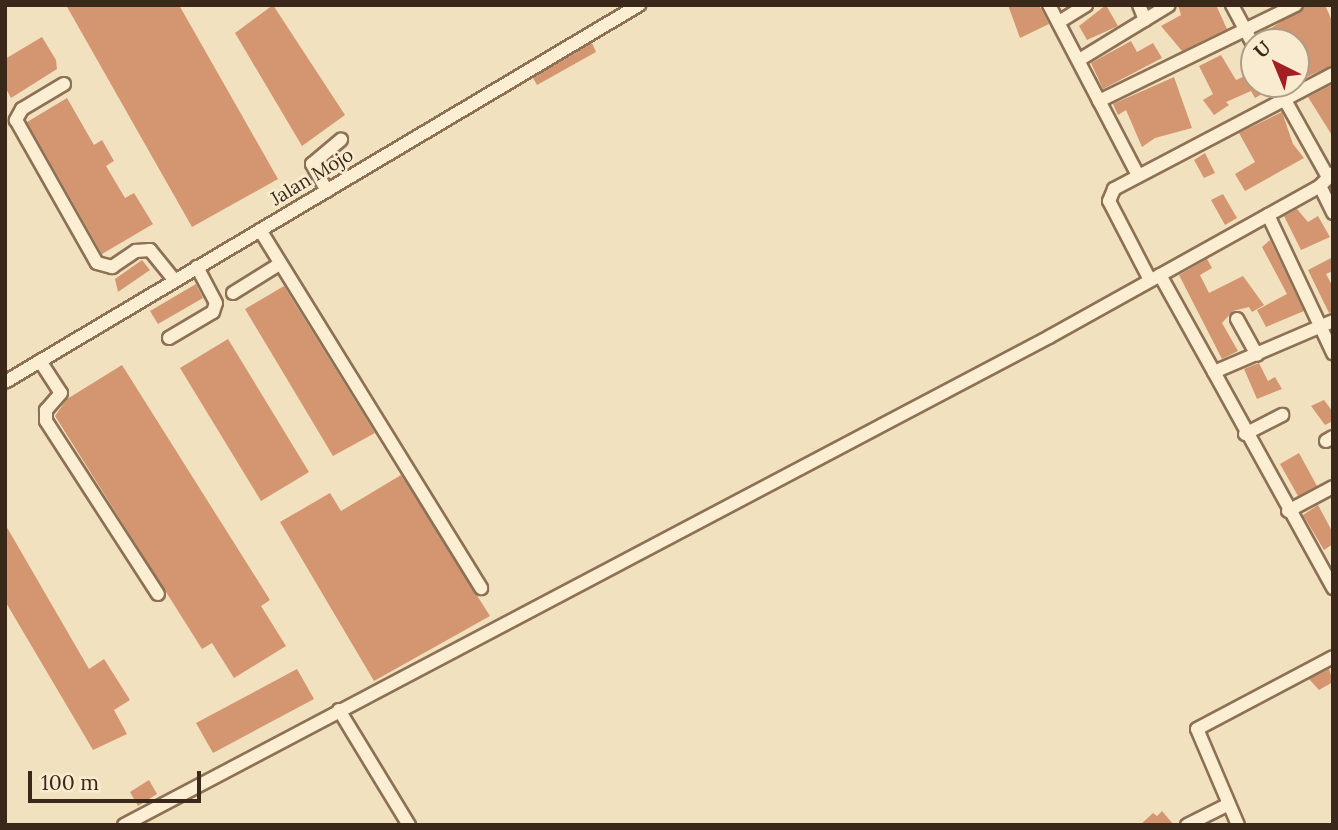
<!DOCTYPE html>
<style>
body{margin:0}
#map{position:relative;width:1338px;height:830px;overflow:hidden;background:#f2e1be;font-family:Lora,serif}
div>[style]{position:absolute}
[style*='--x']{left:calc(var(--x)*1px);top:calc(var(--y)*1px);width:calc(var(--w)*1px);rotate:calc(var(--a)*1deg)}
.building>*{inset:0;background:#d49670}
.roads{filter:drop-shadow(2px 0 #8d7155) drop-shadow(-2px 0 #8d7155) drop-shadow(0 2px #8d7155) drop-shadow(0 -2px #8d7155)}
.minor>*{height:12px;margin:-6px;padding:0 6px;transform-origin:6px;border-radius:6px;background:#fceed2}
span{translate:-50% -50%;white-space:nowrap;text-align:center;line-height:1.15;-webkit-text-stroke:5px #f9ebcf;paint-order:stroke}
.street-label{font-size:19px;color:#3a291b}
.frame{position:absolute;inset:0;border:7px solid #3a291b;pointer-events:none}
.north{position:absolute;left:1240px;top:28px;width:70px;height:70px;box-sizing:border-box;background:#f9ebcf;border:2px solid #ad9d87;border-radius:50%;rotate:317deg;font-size:19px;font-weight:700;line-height:28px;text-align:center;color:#3a291b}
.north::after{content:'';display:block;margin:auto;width:24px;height:32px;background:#a21f24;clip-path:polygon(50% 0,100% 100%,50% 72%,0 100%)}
.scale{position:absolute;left:28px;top:771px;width:173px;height:32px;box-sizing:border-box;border:4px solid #3a291b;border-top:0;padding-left:9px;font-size:21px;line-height:24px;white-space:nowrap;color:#3a291b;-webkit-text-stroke:5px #f9ebcf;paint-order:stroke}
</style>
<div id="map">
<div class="building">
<i style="clip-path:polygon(66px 5px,179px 5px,278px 179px,192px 227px)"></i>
<i style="clip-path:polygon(273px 5px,345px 115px,302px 146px,235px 33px)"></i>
<i style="clip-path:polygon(1008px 5px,1039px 5px,1049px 24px,1020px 38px)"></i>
<i style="clip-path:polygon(1106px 5px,1118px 26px,1087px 40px,1079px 26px)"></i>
<i style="clip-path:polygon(1178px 5px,1216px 5px,1227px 29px,1182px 51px,1161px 26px,1181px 15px)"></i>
<i style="clip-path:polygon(1307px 5px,1325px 5px,1333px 23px,1333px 65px,1296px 82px,1296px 42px,1276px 42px,1268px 30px)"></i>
<i style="clip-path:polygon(42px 37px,56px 60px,57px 69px,11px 98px,5px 87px,5px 59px)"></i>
<i style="clip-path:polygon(1131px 41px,1137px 52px,1153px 43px,1162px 58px,1103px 89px,1091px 63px)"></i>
<i style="clip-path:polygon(592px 43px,596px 52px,537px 85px,533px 78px)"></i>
<i style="clip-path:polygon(1221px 55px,1236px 80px,1254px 72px,1254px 84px,1267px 84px,1269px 90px,1255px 98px,1251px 91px,1226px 102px,1229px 105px,1214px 115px,1203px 100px,1213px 94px,1199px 66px)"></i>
<i style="clip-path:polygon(1174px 77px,1192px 128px,1155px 138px,1142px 147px,1126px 110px,1118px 115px,1113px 104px)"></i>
<i style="clip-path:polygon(1333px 84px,1333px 137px,1308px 97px)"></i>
<i style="clip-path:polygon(67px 98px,94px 145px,102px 140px,114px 161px,106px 166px,125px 198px,134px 193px,153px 224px,102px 254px,27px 122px)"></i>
<i style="clip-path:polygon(1282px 112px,1293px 144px,1304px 158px,1245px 191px,1235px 174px,1255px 162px,1239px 133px)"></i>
<i style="clip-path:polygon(1205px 153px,1215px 173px,1204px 178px,1194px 160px)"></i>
<i style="clip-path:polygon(1223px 194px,1237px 218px,1225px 225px,1211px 200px)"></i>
<i style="clip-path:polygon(1297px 209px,1308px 222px,1318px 216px,1330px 237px,1301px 250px,1284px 216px)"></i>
<i style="clip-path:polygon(1270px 240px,1304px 311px,1266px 327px,1257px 310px,1287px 294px,1262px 247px)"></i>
<i style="clip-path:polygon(1333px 257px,1333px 271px,1326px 274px,1333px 287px,1333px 312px,1329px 313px,1308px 270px)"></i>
<i style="clip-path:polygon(1207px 259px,1212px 268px,1200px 275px,1209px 293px,1243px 276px,1264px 305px,1252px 312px,1249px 307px,1233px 311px,1222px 323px,1238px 351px,1222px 359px,1179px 275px)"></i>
<i style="clip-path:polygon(142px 260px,150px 270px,118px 292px,115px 279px)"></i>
<i style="clip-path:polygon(196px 284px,203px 298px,158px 324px,150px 311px)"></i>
<i style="clip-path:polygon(284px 286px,375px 433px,333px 456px,245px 309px)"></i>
<i style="clip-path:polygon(228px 339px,309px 472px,261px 501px,180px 368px)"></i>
<i style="clip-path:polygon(1259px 363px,1268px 381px,1275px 377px,1282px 389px,1257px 399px,1244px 369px)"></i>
<i style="clip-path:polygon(122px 365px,270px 600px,261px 606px,286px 646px,234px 678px,212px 643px,202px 649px,55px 416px,67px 399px)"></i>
<i style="clip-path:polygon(1324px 400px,1333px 412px,1333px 421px,1325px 425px,1311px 406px)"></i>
<i style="clip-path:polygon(1299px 453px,1317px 486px,1298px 496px,1280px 464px)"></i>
<i style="clip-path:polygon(401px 475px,490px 616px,374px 681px,280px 522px,330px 493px,341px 511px)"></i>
<i style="clip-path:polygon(1318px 505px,1333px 533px,1333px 544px,1324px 550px,1303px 515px)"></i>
<i style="clip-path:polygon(5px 524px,89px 669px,104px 659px,130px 700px,114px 710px,127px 734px,93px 750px,5px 601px)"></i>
<i style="clip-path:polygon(297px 669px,314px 699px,213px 753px,196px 723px)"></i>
<i style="clip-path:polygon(1329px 669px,1333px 682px,1319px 690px,1309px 679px)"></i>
<i style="clip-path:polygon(149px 780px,157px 794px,138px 806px,130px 792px)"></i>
<i style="clip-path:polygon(1162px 811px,1174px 825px,1140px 825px,1153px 813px,1157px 816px)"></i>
</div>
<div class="roads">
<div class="minor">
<i style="--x:1049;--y:5;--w:190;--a:62.4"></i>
<i style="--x:1139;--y:5;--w:16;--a:68"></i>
<i style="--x:1232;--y:5;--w:47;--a:61.8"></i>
<i style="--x:1059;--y:22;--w:32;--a:-32"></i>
<i style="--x:1079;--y:60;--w:105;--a:-31.4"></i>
<i style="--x:64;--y:84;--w:49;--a:149.2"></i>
<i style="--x:22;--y:109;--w:13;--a:119"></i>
<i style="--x:16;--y:120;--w:164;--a:60.5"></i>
<i style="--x:97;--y:263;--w:16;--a:15"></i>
<i style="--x:112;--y:267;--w:29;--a:-34"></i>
<i style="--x:136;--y:251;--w:14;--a:-4"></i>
<i style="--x:150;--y:250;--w:38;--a:51"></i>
<i style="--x:1276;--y:84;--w:107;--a:60.8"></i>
<i style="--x:1099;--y:101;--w:219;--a:-26"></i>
<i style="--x:1320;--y:186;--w:30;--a:64"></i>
<i style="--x:327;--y:191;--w:31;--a:-119"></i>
<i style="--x:312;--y:164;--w:38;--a:-40"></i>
<i style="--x:1268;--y:215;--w:153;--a:64.8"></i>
<i style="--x:260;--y:230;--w:421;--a:58.3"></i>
<i style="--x:1160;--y:275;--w:111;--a:60.9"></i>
<i style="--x:1214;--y:372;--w:129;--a:-23.2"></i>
<i style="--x:1150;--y:280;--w:89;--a:-117.4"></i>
<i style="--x:1109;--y:201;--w:13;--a:-67"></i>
<i style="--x:1114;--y:189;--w:247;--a:-27.7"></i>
<i style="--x:233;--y:293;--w:53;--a:-31.9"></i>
<i style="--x:1237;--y:319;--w:41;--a:60.9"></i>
<i style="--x:169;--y:338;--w:51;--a:-30.6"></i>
<i style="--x:213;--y:312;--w:9;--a:-72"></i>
<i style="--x:216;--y:303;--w:41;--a:-117.8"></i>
<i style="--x:40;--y:361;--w:38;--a:57"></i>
<i style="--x:61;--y:393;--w:23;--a:131"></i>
<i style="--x:46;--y:410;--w:11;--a:90"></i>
<i style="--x:46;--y:421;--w:206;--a:57.1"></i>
<i style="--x:1214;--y:372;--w:247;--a:61.1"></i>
<i style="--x:5;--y:382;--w:738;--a:-30.74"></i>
<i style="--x:1245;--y:434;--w:42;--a:-27.2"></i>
<i style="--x:1326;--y:441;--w:8;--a:-30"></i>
<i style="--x:1288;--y:511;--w:51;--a:-28.1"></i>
<i style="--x:339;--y:710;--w:135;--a:58.7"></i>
<i style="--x:124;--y:825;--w:1046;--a:-27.81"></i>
<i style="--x:1049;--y:337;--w:310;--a:-29.1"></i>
<i style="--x:1320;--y:186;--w:18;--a:-45"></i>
<i style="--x:1187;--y:825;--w:45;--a:-26.6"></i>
<i style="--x:1238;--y:825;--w:104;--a:-113.1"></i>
<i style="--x:1197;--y:729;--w:154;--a:-27.9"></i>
</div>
</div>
<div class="street-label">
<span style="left:312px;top:177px;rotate:-31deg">Jalan Mojo</span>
</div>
<div class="frame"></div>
<div class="north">U</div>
<div class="scale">100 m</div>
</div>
